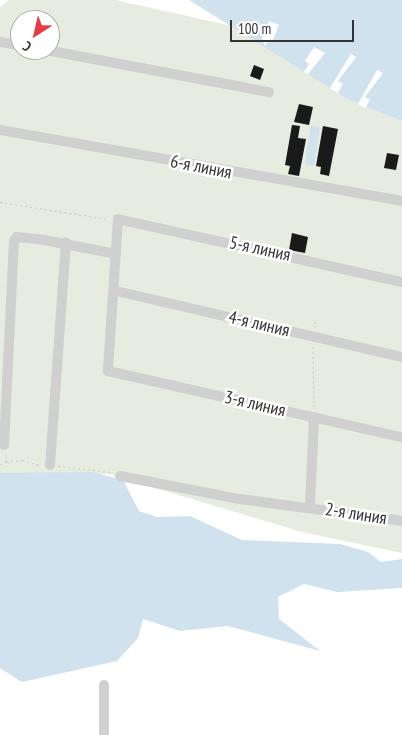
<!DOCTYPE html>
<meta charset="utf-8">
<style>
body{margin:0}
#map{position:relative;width:402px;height:735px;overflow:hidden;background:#fff;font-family:"PT Sans Narrow",sans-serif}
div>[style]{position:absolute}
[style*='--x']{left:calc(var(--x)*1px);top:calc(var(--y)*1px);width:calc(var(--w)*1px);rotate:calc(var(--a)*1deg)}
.green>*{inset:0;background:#e6ecdf}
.water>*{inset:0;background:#cfe2ee}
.pier>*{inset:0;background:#fff}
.building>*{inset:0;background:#1a1a1a}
.path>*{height:1px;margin-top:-0.5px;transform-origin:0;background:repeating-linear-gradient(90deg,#cdcdcd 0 2.5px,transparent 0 5px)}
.minor>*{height:10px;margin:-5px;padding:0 5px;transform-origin:5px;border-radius:5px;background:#d0d0d0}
span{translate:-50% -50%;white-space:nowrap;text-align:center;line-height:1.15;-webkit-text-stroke:5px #fff;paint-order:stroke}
.street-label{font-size:18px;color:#333}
.north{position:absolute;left:10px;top:10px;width:50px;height:50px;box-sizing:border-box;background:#fff;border:1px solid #adadad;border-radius:50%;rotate:215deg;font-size:14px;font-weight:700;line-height:20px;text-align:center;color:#333}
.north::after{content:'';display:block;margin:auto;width:18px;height:22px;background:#e63946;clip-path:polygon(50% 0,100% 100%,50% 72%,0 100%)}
.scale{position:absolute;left:230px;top:20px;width:124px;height:22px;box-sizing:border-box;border:2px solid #333;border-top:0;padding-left:6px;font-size:15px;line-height:18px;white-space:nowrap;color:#333;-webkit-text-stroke:4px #fff;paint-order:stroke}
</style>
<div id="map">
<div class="green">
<i style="clip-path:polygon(evenodd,9px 0,115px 0,237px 27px,351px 101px,402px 121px,402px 553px,302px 532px,108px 474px,0 473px,0 7px,9px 0,20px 20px,50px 20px,50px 50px,20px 50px,20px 20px)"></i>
</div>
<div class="water">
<i style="clip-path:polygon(189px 0,402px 0,402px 121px,351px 101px)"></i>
<i style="clip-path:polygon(311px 126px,320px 127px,314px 166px,305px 164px)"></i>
<i style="clip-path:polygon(92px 472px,123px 480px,139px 511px,157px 517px,190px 516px,242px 540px,340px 544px,368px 552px,381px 562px,402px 559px,402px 588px,337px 592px,304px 584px,278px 597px,279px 619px,320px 651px,228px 626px,180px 631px,143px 619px,138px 638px,117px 661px,22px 682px,0 668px,0 473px)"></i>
</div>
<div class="pier">
<i style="clip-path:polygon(269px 21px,279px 25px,272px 42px,268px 40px,265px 46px,262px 38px)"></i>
<i style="clip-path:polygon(314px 47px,325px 53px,308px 74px,304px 72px,309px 64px,305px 61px)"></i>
<i style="clip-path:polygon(351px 54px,356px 57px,338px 81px,343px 84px,338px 93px,330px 88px)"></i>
<i style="clip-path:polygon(377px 70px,383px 73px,365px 97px,370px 100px,365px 108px,358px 104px)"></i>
</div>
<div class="building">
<i style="clip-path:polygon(254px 65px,264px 69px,260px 80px,250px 76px)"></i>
<i style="clip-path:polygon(299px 104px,313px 107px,309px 125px,294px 122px)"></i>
<i style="clip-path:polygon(292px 125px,300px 126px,298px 138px,306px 139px,299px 176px,288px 174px,290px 166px,285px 165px)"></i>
<i style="clip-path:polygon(323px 126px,338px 129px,329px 176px,320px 174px,321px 167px,316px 166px)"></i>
<i style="clip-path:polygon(387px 153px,399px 155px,396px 170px,384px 168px)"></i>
<i style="clip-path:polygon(292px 233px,308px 237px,305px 253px,289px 250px)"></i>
</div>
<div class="path">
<i style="--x:0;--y:202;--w:110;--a:8.9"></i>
<i style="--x:315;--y:321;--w:6;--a:90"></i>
<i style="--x:313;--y:346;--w:61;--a:89.1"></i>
<i style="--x:6;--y:462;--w:16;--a:-7"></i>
<i style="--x:22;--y:460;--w:19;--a:16"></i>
<i style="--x:0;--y:464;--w:6;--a:-18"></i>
<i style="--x:6;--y:462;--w:9;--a:-90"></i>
<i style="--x:58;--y:466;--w:53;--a:6.5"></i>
</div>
<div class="minor">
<i style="--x:0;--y:42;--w:20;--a:9"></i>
<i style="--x:46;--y:50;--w:227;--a:10.7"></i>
<i style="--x:0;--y:130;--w:408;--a:10"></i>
<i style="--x:402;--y:282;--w:291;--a:-167.5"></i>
<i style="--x:118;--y:219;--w:152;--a:93.8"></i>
<i style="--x:108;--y:371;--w:301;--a:12.7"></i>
<i style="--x:116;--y:291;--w:294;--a:13"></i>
<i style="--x:4;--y:445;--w:204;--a:-87.2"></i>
<i style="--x:14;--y:241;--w:5;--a:-53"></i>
<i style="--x:17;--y:237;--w:27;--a:6"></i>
<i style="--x:44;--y:240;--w:73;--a:11"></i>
<i style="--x:50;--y:465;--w:223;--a:-85.9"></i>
<i style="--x:120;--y:476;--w:122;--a:10.9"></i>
<i style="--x:240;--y:499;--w:163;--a:7.7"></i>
<i style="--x:310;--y:506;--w:89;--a:-87.4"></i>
<i style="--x:104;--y:735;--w:50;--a:-90"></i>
</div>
<div class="street-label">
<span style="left:201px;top:167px;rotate:11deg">6-я линия</span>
<span style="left:260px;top:249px;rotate:12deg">5-я линия</span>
<span style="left:259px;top:324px;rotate:13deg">4-я линия</span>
<span style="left:255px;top:404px;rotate:13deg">3-я линия</span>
<span style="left:356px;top:514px;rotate:9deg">2-я линия</span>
</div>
<div class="north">С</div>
<div class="scale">100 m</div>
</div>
